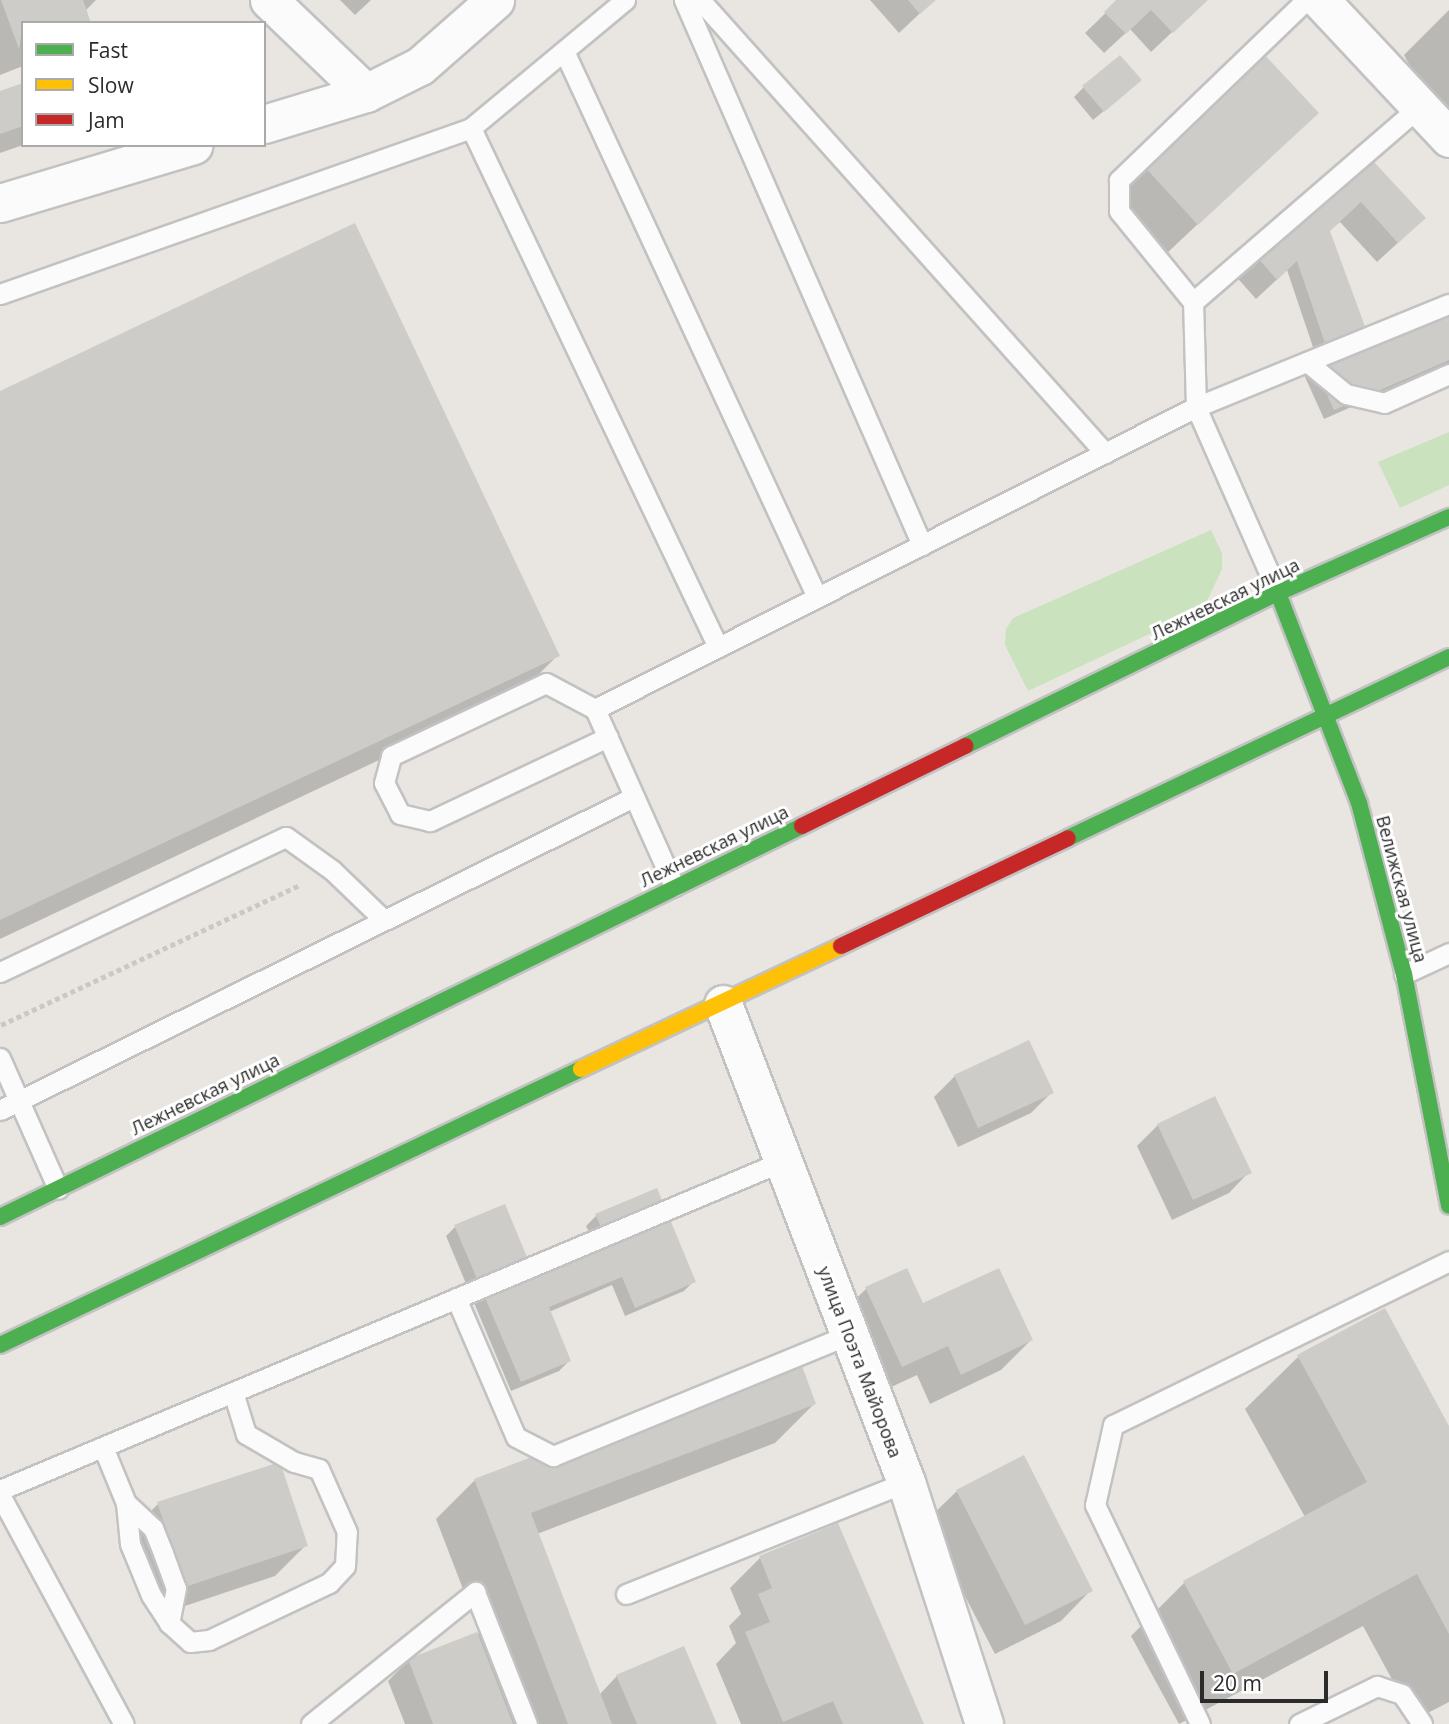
<!DOCTYPE html>
<meta charset="utf-8">
<style>
body{margin:0}
#map{position:relative;width:1449px;height:1724px;overflow:hidden;background:#e9e6e2;font-family:"Open Sans",sans-serif}
div>[style]{position:absolute}
[style*='--x']{left:calc(var(--x)*1px);top:calc(var(--y)*1px);width:calc(var(--w)*1px);rotate:calc(var(--a)*1deg)}
.green>*{inset:0;background:#cae2be}
.shadow>*{inset:0;background:#0003}
.building>*{inset:0;background:#ceccc9}
.path>*{height:4.5px;margin-top:-2.25px;transform-origin:0;background:repeating-linear-gradient(90deg,#c8c8c7 0 5px,transparent 0 8.5px)}
.roads{filter:drop-shadow(2px 0 #c3c2c2) drop-shadow(-2px 0 #c3c2c2) drop-shadow(0 2px #c3c2c2) drop-shadow(0 -2px #c3c2c2)}
.lane>*{height:19px;margin:-9.5px;padding:0 9.5px;transform-origin:9.5px;border-radius:9.5px;background:#fcfbfb}
.street>*{height:37px;margin:-18.5px;padding:0 18.5px;transform-origin:18.5px;border-radius:18.5px;background:#fcfbfb}
.fast>*{height:16px;margin:-8px;padding:0 8px;transform-origin:8px;border-radius:8px;background:#4caf50}
.slow>*{height:16px;margin:-8px;padding:0 8px;transform-origin:8px;border-radius:8px;background:#ffc107}
.jam>*{height:16px;margin:-8px;padding:0 8px;transform-origin:8px;border-radius:8px;background:#c62828}
span{translate:-50% -50%;white-space:nowrap;text-align:center;line-height:1.15;-webkit-text-stroke:6px #fff;paint-order:stroke}
.street-label{font-size:18px;color:#2b2b2b}
.legend{position:absolute;left:21px;top:21px;width:245px;height:126px;box-sizing:border-box;background:#fff;border:2px solid #aaa;margin:0;padding:9px 12px;list-style:none;font-size:21px;color:#2b2b2b}
.legend li{display:flex;align-items:center;gap:14px;height:35px}
.legend b{width:35px;border:2px solid #aaa}
.scale{position:absolute;left:1200px;top:1671px;width:128px;height:32px;box-sizing:border-box;border:4px solid #2b2b2b;border-top:0;padding-left:9px;font-size:21px;line-height:24px;white-space:nowrap;color:#2b2b2b;-webkit-text-stroke:5px #fff;paint-order:stroke}
</style>
<div id="map">
<div class="green">
<i style="clip-path:polygon(1449px 432px,1449px 485px,1400px 508px,1378px 462px)"></i>
<i style="clip-path:polygon(1211px 530px,1222px 553px,1222px 569px,1207px 601px,1192px 614px,1028px 691px,1005px 645px,1006px 629px,1013px 618px)"></i>
</div>
<div class="shadow">
<i style="clip-path:polygon(0 0,96px 0,85px 11px,23px 23px,23px 66px,0 75px)"></i>
<i style="clip-path:polygon(340px 0,371px 0,355px 15px)"></i>
<i style="clip-path:polygon(870px 0,934px 0,899px 33px)"></i>
<i style="clip-path:polygon(1119px 0,1206px 0,1151px 52px,1130px 29px,1104px 53px,1085px 33px)"></i>
<i style="clip-path:polygon(1449px 10px,1449px 132px,1446px 134px,1404px 55px)"></i>
<i style="clip-path:polygon(1263px 55px,1316px 113px,1166px 254px,1113px 195px)"></i>
<i style="clip-path:polygon(23px 85px,23px 145px,0 153px,0 92px)"></i>
<i style="clip-path:polygon(1084px 87px,1129px 90px,1093px 120px,1074px 97px)"></i>
<i style="clip-path:polygon(1362px 151px,1403px 238px,1377px 262px,1340px 222px,1328px 232px,1366px 334px,1449px 297px,1449px 364px,1324px 419px,1301px 368px,1316px 356px,1287px 270px,1256px 299px,1232px 272px)"></i>
<i style="clip-path:polygon(0 393px,558px 655px,519px 694px,0 939px)"></i>
<i style="clip-path:polygon(955px 1076px,1052px 1092px,1031px 1113px,958px 1147px,934px 1097px)"></i>
<i style="clip-path:polygon(1215px 1099px,1249px 1172px,1229px 1193px,1172px 1220px,1137px 1146px,1158px 1125px)"></i>
<i style="clip-path:polygon(596px 1216px,694px 1281px,684px 1291px,625px 1316px,612px 1285px,549px 1312px,569px 1361px,559px 1371px,511px 1391px,446px 1236px,455px 1227px,528px 1265px,592px 1238px,586px 1226px)"></i>
<i style="clip-path:polygon(906px 1270px,923px 1305px,1031px 1340px,1001px 1370px,930px 1404px,917px 1375px,872px 1396px,835px 1319px,866px 1289px)"></i>
<i style="clip-path:polygon(1298px 1357px,1449px 1429px,1449px 1702px,1414px 1720px,1363px 1626px,1179px 1724px,1131px 1636px,1184px 1583px,1305px 1517px,1245px 1409px)"></i>
<i style="clip-path:polygon(814px 1404px,775px 1443px,537px 1534px,599px 1695px,617px 1676px,716px 1724px,405px 1724px,388px 1681px,409px 1660px,480px 1633px,436px 1519px,475px 1480px)"></i>
<i style="clip-path:polygon(957px 1491px,1091px 1590px,1061px 1621px,995px 1654px,926px 1521px)"></i>
<i style="clip-path:polygon(158px 1504px,306px 1545px,275px 1576px,155px 1616px,128px 1534px)"></i>
<i style="clip-path:polygon(760px 1558px,922px 1724px,741px 1724px,716px 1664px,736px 1643px,729px 1626px,741px 1614px,730px 1588px)"></i>
</div>
<div class="building">
<i style="clip-path:polygon(1px 0,83px 0,91px 23px,23px 23px,19px 49px)"></i>
<i style="clip-path:polygon(908px 0,936px 0,920px 14px)"></i>
<i style="clip-path:polygon(1116px 0,1208px 0,1173px 33px,1151px 10px,1126px 34px,1104px 12px)"></i>
<i style="clip-path:polygon(1263px 53px,1319px 113px,1198px 225px,1142px 164px)"></i>
<i style="clip-path:polygon(1120px 55px,1142px 80px,1104px 112px,1082px 86px)"></i>
<i style="clip-path:polygon(23px 83px,23px 126px,0 134px,0 91px)"></i>
<i style="clip-path:polygon(1362px 149px,1426px 218px,1398px 243px,1361px 202px,1330px 231px,1367px 332px,1449px 295px,1449px 360px,1334px 410px,1310px 357px,1327px 349px,1297px 261px,1277px 280px,1251px 250px)"></i>
<i style="clip-path:polygon(355px 223px,560px 656px,0 920px,0 391px)"></i>
<i style="clip-path:polygon(1029px 1040px,1054px 1093px,978px 1128px,954px 1075px)"></i>
<i style="clip-path:polygon(1215px 1096px,1252px 1173px,1193px 1200px,1157px 1124px)"></i>
<i style="clip-path:polygon(657px 1188px,696px 1282px,635px 1308px,622px 1277px,549px 1307px,571px 1361px,521px 1382px,454px 1225px,505px 1204px,529px 1262px,603px 1231px,595px 1214px)"></i>
<i style="clip-path:polygon(907px 1268px,923px 1303px,999px 1268px,1033px 1340px,961px 1375px,948px 1346px,902px 1367px,865px 1287px)"></i>
<i style="clip-path:polygon(1385px 1308px,1449px 1426px,1449px 1634px,1417px 1574px,1233px 1674px,1183px 1581px,1367px 1482px,1297px 1355px)"></i>
<i style="clip-path:polygon(798px 1355px,816px 1404px,531px 1513px,612px 1724px,568px 1724px,474px 1479px)"></i>
<i style="clip-path:polygon(1024px 1455px,1093px 1591px,1025px 1625px,956px 1490px)"></i>
<i style="clip-path:polygon(280px 1462px,308px 1546px,185px 1587px,157px 1502px)"></i>
<i style="clip-path:polygon(838px 1523px,924px 1724px,843px 1724px,833px 1701px,783px 1722px,745px 1632px,770px 1622px,758px 1594px,772px 1588px,759px 1556px)"></i>
<i style="clip-path:polygon(477px 1632px,513px 1724px,433px 1724px,408px 1659px)"></i>
<i style="clip-path:polygon(684px 1646px,717px 1724px,637px 1724px,616px 1675px)"></i>
</div>
<div class="path">
<i style="--x:1;--y:1025;--w:330;--a:-25.1"></i>
</div>
<div class="roads">
<div class="lane">
<i style="--x:625;--y:0;--w:200;--a:140.3"></i>
<i style="--x:471;--y:128;--w:575;--a:64.55"></i>
<i style="--x:684;--y:0;--w:595;--a:66.41"></i>
<i style="--x:700;--y:0;--w:608;--a:48.2"></i>
<i style="--x:564;--y:51;--w:602;--a:65.14"></i>
<i style="--x:0;--y:294;--w:499;--a:-19.4"></i>
<i style="--x:1193;--y:302;--w:117;--a:-129.1"></i>
<i style="--x:1119;--y:211;--w:31;--a:-90"></i>
<i style="--x:1119;--y:180;--w:260;--a:-43.9"></i>
<i style="--x:1307;--y:362;--w:50;--a:39.4"></i>
<i style="--x:1346;--y:394;--w:39;--a:13"></i>
<i style="--x:1384;--y:403;--w:71;--a:-24"></i>
<i style="--x:1278;--y:593;--w:203;--a:-113.8"></i>
<i style="--x:1196;--y:407;--w:105;--a:-91.6"></i>
<i style="--x:1193;--y:302;--w:300;--a:-40.8"></i>
<i style="--x:595;--y:709;--w:673;--a:-26.68"></i>
<i style="--x:1196;--y:407;--w:273;--a:-22.2"></i>
<i style="--x:608;--y:737;--w:197;--a:154.7"></i>
<i style="--x:430;--y:821;--w:31;--a:-167"></i>
<i style="--x:400;--y:814;--w:35;--a:-117"></i>
<i style="--x:384;--y:783;--w:28;--a:-75"></i>
<i style="--x:391;--y:756;--w:171;--a:-25.2"></i>
<i style="--x:546;--y:683;--w:55;--a:28"></i>
<i style="--x:595;--y:709;--w:194;--a:65.9"></i>
<i style="--x:0;--y:972;--w:316;--a:-25.3"></i>
<i style="--x:286;--y:837;--w:57;--a:35.7"></i>
<i style="--x:332;--y:870;--w:71;--a:43.9"></i>
<i style="--x:1404;--y:974;--w:50;--a:-25"></i>
<i style="--x:0;--y:1058;--w:143;--a:66.1"></i>
<i style="--x:0;--y:1110;--w:707;--a:-26.28"></i>
<i style="--x:456;--y:1298;--w:151;--a:66.7"></i>
<i style="--x:516;--y:1437;--w:42;--a:27.2"></i>
<i style="--x:553;--y:1456;--w:322;--a:-22.3"></i>
<i style="--x:103;--y:1447;--w:61;--a:67.7"></i>
<i style="--x:126;--y:1503;--w:41;--a:84.4"></i>
<i style="--x:130;--y:1544;--w:55;--a:67.6"></i>
<i style="--x:151;--y:1595;--w:33;--a:57"></i>
<i style="--x:169;--y:1623;--w:28;--a:42"></i>
<i style="--x:190;--y:1642;--w:19;--a:-6"></i>
<i style="--x:209;--y:1640;--w:133;--a:-25.4"></i>
<i style="--x:329;--y:1583;--w:23;--a:-47"></i>
<i style="--x:345;--y:1566;--w:34;--a:-87"></i>
<i style="--x:347;--y:1532;--w:69;--a:-114"></i>
<i style="--x:319;--y:1469;--w:26;--a:-164"></i>
<i style="--x:294;--y:1462;--w:56;--a:-149.7"></i>
<i style="--x:246;--y:1434;--w:44;--a:-107.2"></i>
<i style="--x:0;--y:1490;--w:849;--a:-22.79"></i>
<i style="--x:0;--y:1495;--w:260;--a:61.6"></i>
<i style="--x:126;--y:1503;--w:37;--a:43"></i>
<i style="--x:153;--y:1528;--w:27;--a:68"></i>
<i style="--x:163;--y:1553;--w:37;--a:70"></i>
<i style="--x:176;--y:1588;--w:36;--a:101"></i>
<i style="--x:626;--y:1594;--w:302;--a:-21.8"></i>
<i style="--x:311;--y:1724;--w:211;--a:-38.8"></i>
<i style="--x:475;--y:1592;--w:142;--a:68.5"></i>
<i style="--x:1200;--y:1724;--w:243;--a:-115.6"></i>
<i style="--x:1095;--y:1505;--w:82;--a:-77.3"></i>
<i style="--x:1113;--y:1425;--w:374;--a:-26"></i>
<i style="--x:1299;--y:1724;--w:87;--a:-26"></i>
<i style="--x:1377;--y:1686;--w:26;--a:18"></i>
<i style="--x:1402;--y:1694;--w:36;--a:56"></i>
</div>
<div class="street">
<i style="--x:269;--y:0;--w:134;--a:43.8"></i>
<i style="--x:1320;--y:0;--w:189;--a:46.9"></i>
<i style="--x:264;--y:124;--w:107;--a:-16.9"></i>
<i style="--x:366;--y:93;--w:60;--a:-26.6"></i>
<i style="--x:420;--y:66;--w:100;--a:-41.3"></i>
<i style="--x:0;--y:203;--w:202;--a:-16.7"></i>
<i style="--x:723;--y:1004;--w:512;--a:69.05"></i>
<i style="--x:906;--y:1482;--w:254;--a:72.1"></i>
</div>
<div class="fast">
<i style="--x:1278;--y:593;--w:225;--a:68.9"></i>
<i style="--x:1359;--y:803;--w:177;--a:75.3"></i>
<i style="--x:1404;--y:974;--w:236;--a:79"></i>
<i style="--x:965;--y:746;--w:348;--a:-26.1"></i>
<i style="--x:1278;--y:593;--w:187;--a:-24"></i>
<i style="--x:1068;--y:838;--w:422;--a:-25.4"></i>
<i style="--x:0;--y:1217;--w:892;--a:-25.99"></i>
<i style="--x:0;--y:1345;--w:643;--a:-25.41"></i>
</div>
<div class="slow">
<i style="--x:581;--y:1069;--w:288;--a:-25.3"></i>
</div>
<div class="jam">
<i style="--x:802;--y:826;--w:182;--a:-26.1"></i>
<i style="--x:841;--y:946;--w:251;--a:-25.4"></i>
</div>
</div>
<div class="street-label">
<span style="left:1225px;top:599px;rotate:-26deg">Лежневская улица</span>
<span style="left:714px;top:846px;rotate:-26deg">Лежневская улица</span>
<span style="left:1402px;top:889px;rotate:75deg">Велижская улица</span>
<span style="left:205px;top:1094px;rotate:-26deg">Лежневская улица</span>
<span style="left:860px;top:1362px;rotate:69deg">улица Поэта Майорова</span>
</div>
<ul class="legend">
<li><b style="height:9px;background:#4caf50"></b>Fast</li>
<li><b style="height:9px;background:#ffc107"></b>Slow</li>
<li><b style="height:9px;background:#c62828"></b>Jam</li>
</ul>
<div class="scale">20 m</div>
</div>
